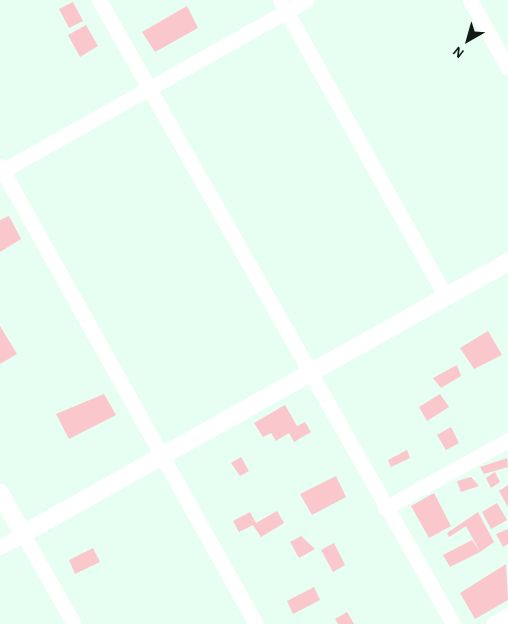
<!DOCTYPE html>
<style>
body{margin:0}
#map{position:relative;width:508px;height:624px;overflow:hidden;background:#e7fef2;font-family:"Alegreya Sans",sans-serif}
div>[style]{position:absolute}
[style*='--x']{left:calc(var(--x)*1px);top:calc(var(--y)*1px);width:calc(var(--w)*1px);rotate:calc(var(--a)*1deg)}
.building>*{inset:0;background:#fac7cc}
.minor>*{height:15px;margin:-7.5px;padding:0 7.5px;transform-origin:7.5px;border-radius:7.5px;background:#fff}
.tertiary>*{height:18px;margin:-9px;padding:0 9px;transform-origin:9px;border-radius:9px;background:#fff}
span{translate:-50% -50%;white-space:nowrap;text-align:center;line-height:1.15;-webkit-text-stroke:4px #e7fef2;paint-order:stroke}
.north{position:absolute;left:443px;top:15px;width:50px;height:50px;-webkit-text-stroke:4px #e7fef2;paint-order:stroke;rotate:218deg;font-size:14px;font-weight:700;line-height:20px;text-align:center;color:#121a16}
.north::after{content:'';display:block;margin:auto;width:18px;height:22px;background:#121a16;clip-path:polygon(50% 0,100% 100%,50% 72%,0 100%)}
</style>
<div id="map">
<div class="building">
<i style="clip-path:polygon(73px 2px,83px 21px,69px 28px,59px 9px)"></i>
<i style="clip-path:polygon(187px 6px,198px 28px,155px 52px,142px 32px)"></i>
<i style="clip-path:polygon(86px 25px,98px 46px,80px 57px,68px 35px)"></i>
<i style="clip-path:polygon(9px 216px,21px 239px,0 252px,0 220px)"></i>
<i style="clip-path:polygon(0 326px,17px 354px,0 364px)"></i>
<i style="clip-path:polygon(488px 331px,502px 355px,474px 369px,460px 348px)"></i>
<i style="clip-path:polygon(457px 365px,461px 376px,441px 388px,433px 378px)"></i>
<i style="clip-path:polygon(104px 394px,116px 415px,69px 439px,56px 414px)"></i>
<i style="clip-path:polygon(440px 394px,449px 407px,427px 421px,419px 407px)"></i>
<i style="clip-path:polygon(285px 405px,297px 426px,305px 422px,311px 432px,294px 442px,289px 433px,276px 441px,271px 433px,263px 437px,254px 423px)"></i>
<i style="clip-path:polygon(451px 427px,459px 443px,446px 450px,437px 435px)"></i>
<i style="clip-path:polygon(407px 450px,410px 458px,391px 467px,388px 460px)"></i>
<i style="clip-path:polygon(241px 457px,249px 471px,240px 476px,231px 463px)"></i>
<i style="clip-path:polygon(507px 458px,508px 467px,484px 474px,480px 467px)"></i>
<i style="clip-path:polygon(495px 472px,500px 482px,491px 488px,486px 478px)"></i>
<i style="clip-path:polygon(336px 476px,346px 497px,312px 515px,300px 494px)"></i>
<i style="clip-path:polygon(471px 477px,479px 486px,461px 492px,457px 481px)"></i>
<i style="clip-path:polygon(508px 485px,508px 507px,499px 491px)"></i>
<i style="clip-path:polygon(434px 493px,451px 526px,429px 538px,411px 506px)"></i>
<i style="clip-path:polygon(497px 503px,507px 520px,491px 529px,482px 512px)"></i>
<i style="clip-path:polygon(277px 511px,284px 523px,261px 537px,253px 525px,239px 532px,233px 521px,250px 512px,256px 523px)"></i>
<i style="clip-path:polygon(478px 512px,494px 542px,480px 552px,450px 567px,443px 555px,472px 540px,480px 552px,466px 526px,449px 537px,447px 533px)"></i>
<i style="clip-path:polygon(508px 529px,508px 544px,503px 547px,496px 534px)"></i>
<i style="clip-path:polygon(301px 536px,315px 549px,299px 558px,290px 542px)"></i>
<i style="clip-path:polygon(334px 543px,345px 565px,333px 572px,321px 550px)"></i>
<i style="clip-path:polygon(93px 548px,100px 562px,75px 574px,69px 560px)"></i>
<i style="clip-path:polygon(506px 564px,508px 600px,475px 619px,460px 593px)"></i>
<i style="clip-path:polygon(314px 587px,320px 600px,293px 614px,287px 601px)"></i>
<i style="clip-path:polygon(347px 612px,354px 624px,338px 624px,335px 619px)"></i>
</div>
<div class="minor">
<i style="--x:99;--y:0;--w:717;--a:60.43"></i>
<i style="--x:280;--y:0;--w:340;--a:60.8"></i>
<i style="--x:470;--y:0;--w:78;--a:60.8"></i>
<i style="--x:0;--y:166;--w:525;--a:60.8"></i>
<i style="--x:0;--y:172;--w:351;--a:-29.3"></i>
<i style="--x:385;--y:508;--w:141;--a:-28.9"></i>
<i style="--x:0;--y:547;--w:26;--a:-29"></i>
<i style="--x:23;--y:534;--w:103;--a:60.5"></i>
<i style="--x:493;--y:624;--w:17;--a:-31"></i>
</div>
<div class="tertiary">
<i style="--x:0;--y:493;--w:47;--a:60.7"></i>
<i style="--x:23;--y:534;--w:556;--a:-29.28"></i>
</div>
<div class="north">N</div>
</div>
